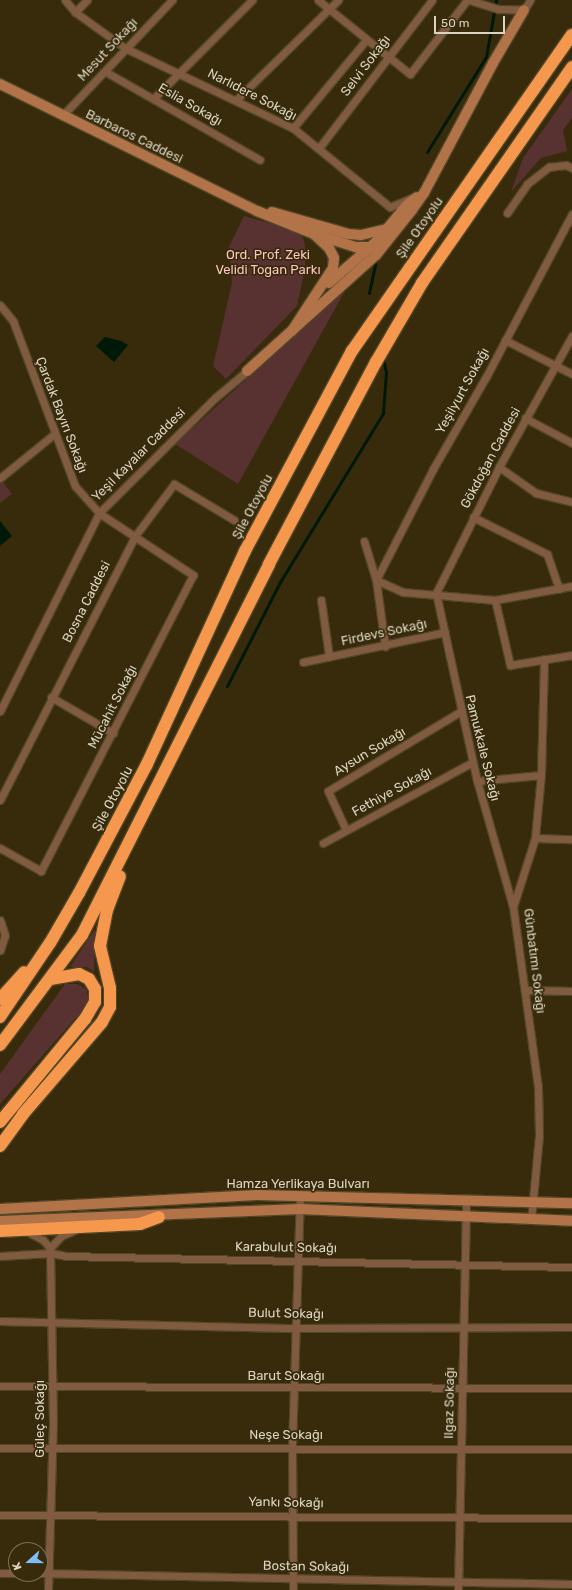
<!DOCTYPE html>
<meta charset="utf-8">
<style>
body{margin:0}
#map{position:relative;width:572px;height:1590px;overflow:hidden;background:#372b0b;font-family:Rubik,sans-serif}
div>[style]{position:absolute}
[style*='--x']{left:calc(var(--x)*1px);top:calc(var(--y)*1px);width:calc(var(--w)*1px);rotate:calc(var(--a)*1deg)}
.green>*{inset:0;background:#583230}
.water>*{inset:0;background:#001807}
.stream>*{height:3px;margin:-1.5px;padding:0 1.5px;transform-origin:1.5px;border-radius:1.5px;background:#001807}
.roads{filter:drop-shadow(1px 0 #514628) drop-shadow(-1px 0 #514628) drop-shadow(0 1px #514628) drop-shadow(0 -1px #514628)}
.street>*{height:7px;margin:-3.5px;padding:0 3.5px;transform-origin:3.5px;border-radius:3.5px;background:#815b40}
.secondary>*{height:10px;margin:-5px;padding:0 5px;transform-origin:5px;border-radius:5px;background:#b17347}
.highway>*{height:12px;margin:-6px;padding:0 6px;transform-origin:6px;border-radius:6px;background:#f6974e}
span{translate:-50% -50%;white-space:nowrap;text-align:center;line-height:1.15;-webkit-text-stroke:3.5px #372b0b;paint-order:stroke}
.street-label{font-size:13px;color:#dbd4c2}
.park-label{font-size:13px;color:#fec3bf}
.north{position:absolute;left:8px;top:1542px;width:40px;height:40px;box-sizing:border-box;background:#372b0b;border:1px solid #796f54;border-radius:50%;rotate:249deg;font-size:11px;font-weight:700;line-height:16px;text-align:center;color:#dbd4c2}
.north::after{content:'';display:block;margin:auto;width:14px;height:18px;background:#7fbdf9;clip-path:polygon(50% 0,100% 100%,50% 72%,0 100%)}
.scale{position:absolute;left:434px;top:16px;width:71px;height:18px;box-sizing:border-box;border:2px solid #dbd4c2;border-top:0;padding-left:5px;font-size:12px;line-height:14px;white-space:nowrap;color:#dbd4c2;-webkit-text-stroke:3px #372b0b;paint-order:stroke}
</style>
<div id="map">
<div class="green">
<i style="clip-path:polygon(572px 89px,572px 118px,563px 130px,567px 151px,541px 158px,511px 192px,523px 158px)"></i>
<i style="clip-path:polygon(244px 216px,295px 230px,302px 236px,305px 245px,305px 268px,297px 306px,226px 379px,213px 366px,232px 283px,229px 247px)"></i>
<i style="clip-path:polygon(346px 289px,238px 484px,175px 444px)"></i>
<i style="clip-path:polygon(2px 481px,12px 494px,0 503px,0 483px)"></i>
<i style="clip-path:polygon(95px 929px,94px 972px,87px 967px,70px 967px)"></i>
<i style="clip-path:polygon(65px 984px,77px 984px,86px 989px,89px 999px,86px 1006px,0 1104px,0 1074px)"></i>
</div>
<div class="water">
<i style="clip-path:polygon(105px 337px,121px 341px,128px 345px,114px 362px,96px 346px)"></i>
<i style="clip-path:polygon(0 521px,12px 536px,0 546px)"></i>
</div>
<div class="stream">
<i style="--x:427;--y:152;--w:112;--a:-58.2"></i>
<i style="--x:486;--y:57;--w:58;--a:-80"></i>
<i style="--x:369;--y:293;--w:30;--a:-78"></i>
<i style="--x:227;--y:686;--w:117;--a:-63"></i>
<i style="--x:280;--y:582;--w:198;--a:-58.6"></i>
<i style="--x:383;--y:413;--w:41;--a:-85.8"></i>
<i style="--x:386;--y:372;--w:13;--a:-103"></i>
</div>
<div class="roads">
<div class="street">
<i style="--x:65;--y:0;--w:16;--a:50"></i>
<i style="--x:75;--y:12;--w:62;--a:35.8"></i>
<i style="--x:125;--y:48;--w:186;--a:25.5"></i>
<i style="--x:293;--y:128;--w:125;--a:39.2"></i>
<i style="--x:390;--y:207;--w:25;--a:-23"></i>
<i style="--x:318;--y:0;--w:118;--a:38.8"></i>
<i style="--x:410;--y:74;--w:93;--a:-52.4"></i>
<i style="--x:469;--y:0;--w:31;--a:17"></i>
<i style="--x:499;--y:9;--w:25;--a:2"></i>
<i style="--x:524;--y:10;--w:12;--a:-59"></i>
<i style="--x:75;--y:12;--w:17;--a:-45"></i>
<i style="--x:106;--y:72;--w:177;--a:29.7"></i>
<i style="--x:154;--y:98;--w:139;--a:-45"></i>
<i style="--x:236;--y:100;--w:143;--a:-44.4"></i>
<i style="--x:62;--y:116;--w:160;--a:-46.5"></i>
<i style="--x:293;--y:128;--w:114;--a:-50.3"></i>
<i style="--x:319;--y:148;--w:186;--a:-52.6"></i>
<i style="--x:507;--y:213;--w:35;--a:-55"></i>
<i style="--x:527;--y:184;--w:28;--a:-38"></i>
<i style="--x:549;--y:167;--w:17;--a:-7"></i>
<i style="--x:566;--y:165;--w:7;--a:27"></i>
<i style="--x:0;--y:305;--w:21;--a:51"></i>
<i style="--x:13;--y:321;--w:176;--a:69.4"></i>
<i style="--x:75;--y:486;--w:36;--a:48"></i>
<i style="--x:99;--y:513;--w:113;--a:33.4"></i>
<i style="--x:193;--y:575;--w:333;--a:117.2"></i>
<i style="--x:41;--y:871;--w:47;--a:-150.7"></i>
<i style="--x:505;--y:340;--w:75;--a:26.9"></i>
<i style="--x:525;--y:418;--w:53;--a:28"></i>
<i style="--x:499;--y:467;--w:45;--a:35.1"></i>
<i style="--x:536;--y:493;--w:37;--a:14"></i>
<i style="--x:0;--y:478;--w:68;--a:-39.1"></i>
<i style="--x:473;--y:517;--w:83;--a:26.6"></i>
<i style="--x:547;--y:554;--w:37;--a:71"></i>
<i style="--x:364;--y:541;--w:41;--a:72.9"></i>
<i style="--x:376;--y:580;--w:67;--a:82.2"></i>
<i style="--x:376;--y:580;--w:125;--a:-62.8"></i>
<i style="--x:433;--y:469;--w:106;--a:-60.1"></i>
<i style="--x:486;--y:377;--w:184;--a:-62.2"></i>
<i style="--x:376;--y:580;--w:30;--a:24"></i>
<i style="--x:403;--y:592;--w:92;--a:5"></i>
<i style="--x:495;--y:600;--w:78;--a:-10.3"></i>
<i style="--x:321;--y:600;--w:57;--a:81.9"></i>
<i style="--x:495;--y:600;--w:67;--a:77"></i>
<i style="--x:510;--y:665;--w:63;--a:-9.2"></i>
<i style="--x:303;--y:662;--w:145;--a:-11.9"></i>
<i style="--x:51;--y:697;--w:72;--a:30.1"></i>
<i style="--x:0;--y:711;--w:221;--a:-63.4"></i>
<i style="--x:99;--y:513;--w:165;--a:-44.8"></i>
<i style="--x:216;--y:397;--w:40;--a:-40"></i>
<i style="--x:477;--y:781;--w:64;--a:-5.4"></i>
<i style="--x:0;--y:800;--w:297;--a:-62.9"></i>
<i style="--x:135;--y:536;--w:65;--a:-53.1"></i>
<i style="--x:174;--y:484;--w:70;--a:31"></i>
<i style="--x:346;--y:830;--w:43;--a:-114.8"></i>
<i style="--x:328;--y:791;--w:155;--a:-31"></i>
<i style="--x:535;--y:838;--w:37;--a:2"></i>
<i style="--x:323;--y:843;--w:170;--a:-28.4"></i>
<i style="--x:513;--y:907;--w:131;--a:-105.9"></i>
<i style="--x:477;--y:781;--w:192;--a:-102.3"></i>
<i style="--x:436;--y:593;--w:141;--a:-63.4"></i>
<i style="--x:499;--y:467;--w:150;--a:-60.9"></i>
<i style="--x:0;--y:920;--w:16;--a:72"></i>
<i style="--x:5;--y:935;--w:16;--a:108"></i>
<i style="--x:525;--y:990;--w:47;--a:1.2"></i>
<i style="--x:531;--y:1220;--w:85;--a:-84.6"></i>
<i style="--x:539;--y:1135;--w:48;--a:-91.2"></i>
<i style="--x:538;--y:1087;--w:182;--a:-97.9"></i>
<i style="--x:513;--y:907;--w:72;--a:-72.3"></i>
<i style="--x:535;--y:838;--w:63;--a:-84.6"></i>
<i style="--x:541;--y:775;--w:116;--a:-88.5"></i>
<i style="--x:28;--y:1232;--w:17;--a:28"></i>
<i style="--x:43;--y:1240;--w:11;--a:49"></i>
<i style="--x:50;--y:1248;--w:16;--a:-47"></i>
<i style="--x:61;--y:1236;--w:15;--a:-23"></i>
<i style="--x:0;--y:1256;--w:51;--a:-3.4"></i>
<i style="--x:51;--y:1253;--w:15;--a:11"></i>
<i style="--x:66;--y:1256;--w:506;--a:1.25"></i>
<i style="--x:0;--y:1321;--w:297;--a:1.4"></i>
<i style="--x:297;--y:1328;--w:275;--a:-0.2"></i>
<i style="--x:0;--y:1386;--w:572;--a:0.2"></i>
<i style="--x:0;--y:1448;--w:572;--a:0.1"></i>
<i style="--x:0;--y:1515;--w:572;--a:0.3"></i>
<i style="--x:0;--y:1573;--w:16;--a:0"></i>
<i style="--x:40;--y:1573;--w:532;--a:1.18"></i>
<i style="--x:48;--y:1590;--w:168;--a:-88.3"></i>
<i style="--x:53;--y:1422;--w:174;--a:-91"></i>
<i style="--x:293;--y:1590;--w:143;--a:-90.4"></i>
<i style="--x:292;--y:1447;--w:252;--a:-88.2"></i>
<i style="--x:458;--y:1590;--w:389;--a:-88.8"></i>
</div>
<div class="secondary">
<i style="--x:0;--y:84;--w:287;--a:26.3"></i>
<i style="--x:257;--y:211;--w:61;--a:22"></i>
<i style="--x:314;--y:234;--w:21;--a:43"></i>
<i style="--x:329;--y:248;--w:11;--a:63"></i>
<i style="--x:334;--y:258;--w:10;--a:96"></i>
<i style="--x:333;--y:268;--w:75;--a:123.1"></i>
<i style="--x:272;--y:212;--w:79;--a:16.1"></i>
<i style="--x:348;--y:234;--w:13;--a:4"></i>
<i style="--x:361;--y:235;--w:26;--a:-13"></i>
<i style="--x:318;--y:235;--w:40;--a:18"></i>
<i style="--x:356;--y:247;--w:16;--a:0"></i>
<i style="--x:329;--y:283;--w:64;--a:-41.2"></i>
<i style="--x:377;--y:241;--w:45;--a:-50.4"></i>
<i style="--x:406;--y:206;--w:14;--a:-39"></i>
<i style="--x:247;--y:371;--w:173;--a:-42"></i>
<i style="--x:376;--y:255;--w:58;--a:-51.3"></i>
<i style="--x:412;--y:210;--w:21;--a:-55"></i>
<i style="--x:424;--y:193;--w:147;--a:-62"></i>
<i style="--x:493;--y:63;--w:61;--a:-59.7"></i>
<i style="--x:0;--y:1209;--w:257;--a:-3.1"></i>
<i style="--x:257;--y:1195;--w:315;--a:1.5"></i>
<i style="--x:0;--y:1221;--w:300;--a:-2.3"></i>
<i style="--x:300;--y:1209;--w:272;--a:2.5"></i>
</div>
<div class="highway">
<i style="--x:0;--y:999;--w:36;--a:-48"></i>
<i style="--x:0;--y:1017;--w:89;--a:-56"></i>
<i style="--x:50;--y:943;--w:58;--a:-59.9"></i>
<i style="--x:79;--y:893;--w:146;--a:-62.2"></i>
<i style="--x:147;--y:764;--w:234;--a:-65.3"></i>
<i style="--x:245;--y:551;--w:227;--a:-61.9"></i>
<i style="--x:352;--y:351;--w:385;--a:-55.2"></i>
<i style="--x:0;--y:1045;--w:137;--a:-53.3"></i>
<i style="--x:82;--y:935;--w:415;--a:-63.2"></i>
<i style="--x:269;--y:564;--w:229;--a:-62.1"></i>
<i style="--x:376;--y:362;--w:91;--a:-59.8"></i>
<i style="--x:422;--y:283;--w:263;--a:-55.2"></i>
<i style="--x:0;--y:1122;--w:134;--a:-50.5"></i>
<i style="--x:85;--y:1019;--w:20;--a:-60"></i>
<i style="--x:95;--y:1002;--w:13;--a:-90"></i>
<i style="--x:95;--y:989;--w:12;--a:-121"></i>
<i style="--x:89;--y:979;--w:11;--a:-153"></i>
<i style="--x:79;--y:974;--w:29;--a:170"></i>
<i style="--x:0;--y:1146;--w:39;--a:-54"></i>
<i style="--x:23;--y:1114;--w:121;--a:-49.3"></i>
<i style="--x:102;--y:1022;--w:17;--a:-62"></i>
<i style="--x:110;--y:1007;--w:19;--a:-90"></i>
<i style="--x:110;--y:988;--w:43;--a:-103.4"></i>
<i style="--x:100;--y:946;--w:37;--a:-79"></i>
<i style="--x:107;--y:910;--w:36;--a:-69"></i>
<i style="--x:0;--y:1231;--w:140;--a:-2.9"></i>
<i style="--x:140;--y:1224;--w:20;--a:-20"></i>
</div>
</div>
<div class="street-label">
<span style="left:108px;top:50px;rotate:-47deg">Mesut Sokağı</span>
<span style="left:366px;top:66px;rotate:-53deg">Selvi Sokağı</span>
<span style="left:252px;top:95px;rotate:27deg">Narlıdere Sokağı</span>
<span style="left:190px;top:105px;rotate:30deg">Eslia Sokağı</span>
<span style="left:134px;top:137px;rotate:26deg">Barbaros Caddesi</span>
<span style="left:420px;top:228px;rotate:-55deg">Şile Otoyolu</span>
<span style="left:463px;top:391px;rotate:-61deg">Yeşilyurt Sokağı</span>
<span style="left:61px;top:415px;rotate:69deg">Çardak Bayırı Sokağı</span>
<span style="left:139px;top:455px;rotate:-45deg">Yeşil Kayalar Caddesi</span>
<span style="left:491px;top:458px;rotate:-62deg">Gökdoğan Caddesi</span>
<span style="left:253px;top:507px;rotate:-62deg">Şile Otoyolu</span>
<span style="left:87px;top:602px;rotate:-63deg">Bosna Caddesi</span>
<span style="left:384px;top:633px;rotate:-12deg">Firdevs Sokağı</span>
<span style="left:113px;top:707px;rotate:-63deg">Mücahit Sokağı</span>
<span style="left:482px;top:748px;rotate:76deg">Pamukkale Sokağı</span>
<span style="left:370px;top:752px;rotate:-31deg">Aysun Sokağı</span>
<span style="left:392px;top:792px;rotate:-29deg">Fethiye Sokağı</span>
<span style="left:113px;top:799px;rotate:-62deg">Şile Otoyolu</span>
<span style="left:534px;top:961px;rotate:83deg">Günbatımı Sokağı</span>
<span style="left:298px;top:1184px">Hamza Yerlikaya Bulvarı</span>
<span style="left:286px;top:1248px;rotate:1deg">Karabulut Sokağı</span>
<span style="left:286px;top:1314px;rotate:1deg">Bulut Sokağı</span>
<span style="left:286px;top:1376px">Barut Sokağı</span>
<span style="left:450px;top:1403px;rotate:-89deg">Ilgaz Sokağı</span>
<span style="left:40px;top:1419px;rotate:-90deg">Güleç Sokağı</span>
<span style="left:286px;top:1435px">Neşe Sokağı</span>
<span style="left:286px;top:1503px;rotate:1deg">Yankı Sokağı</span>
<span style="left:306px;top:1567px;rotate:1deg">Bostan Sokağı</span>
</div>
<div class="park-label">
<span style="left:268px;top:263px">Ord. Prof. Zeki<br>Velidi Togan Parkı</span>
</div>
<div class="north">K</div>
<div class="scale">50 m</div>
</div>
